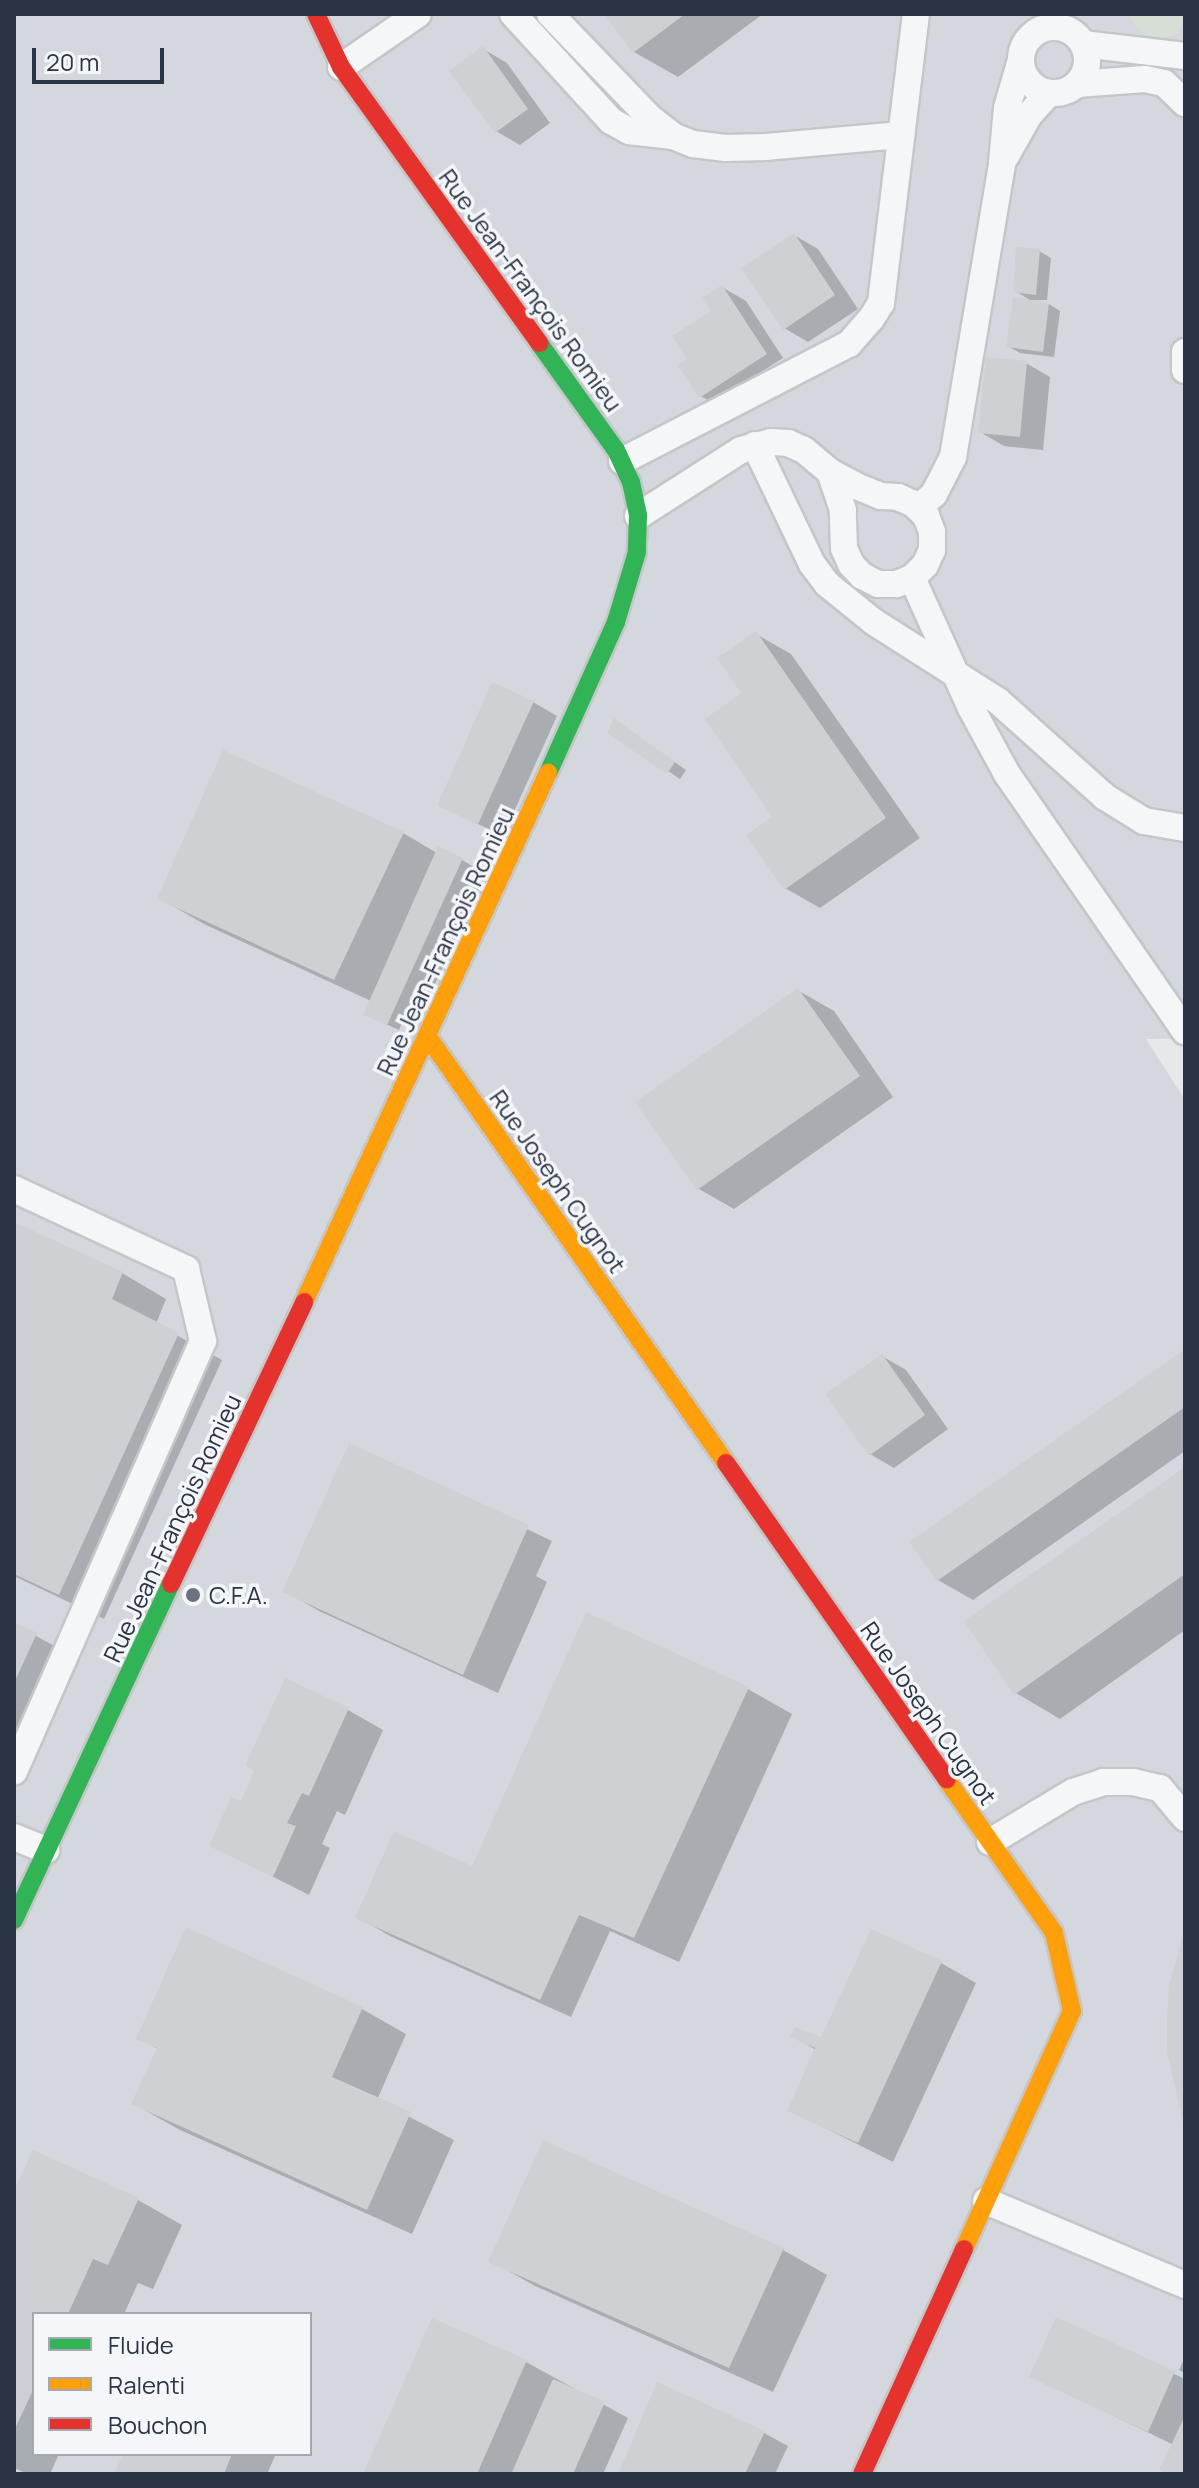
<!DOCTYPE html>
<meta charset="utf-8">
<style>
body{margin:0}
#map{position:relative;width:1199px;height:2488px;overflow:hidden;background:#e6e8ea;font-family:Manrope,sans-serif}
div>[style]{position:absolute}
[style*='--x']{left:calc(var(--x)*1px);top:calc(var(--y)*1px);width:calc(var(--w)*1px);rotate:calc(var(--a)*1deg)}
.built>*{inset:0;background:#d4d7dd}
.green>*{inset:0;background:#d6ded6}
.shadow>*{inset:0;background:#0003}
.building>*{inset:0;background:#ced0d3}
.roads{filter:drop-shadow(2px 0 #c4c6c8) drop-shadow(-2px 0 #c4c6c8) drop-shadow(0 2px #c4c6c8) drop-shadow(0 -2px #c4c6c8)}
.lane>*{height:26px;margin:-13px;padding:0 13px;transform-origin:13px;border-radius:13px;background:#f5f6f7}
.lane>.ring{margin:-13px;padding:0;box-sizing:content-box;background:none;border:26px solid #f5f6f7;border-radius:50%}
.fast>*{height:18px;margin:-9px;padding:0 9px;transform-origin:9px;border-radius:9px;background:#30b455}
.slow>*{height:18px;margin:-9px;padding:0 9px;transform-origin:9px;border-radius:9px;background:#ff9f0a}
.jam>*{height:18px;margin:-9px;padding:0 9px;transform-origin:9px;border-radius:9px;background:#e5322d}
.dots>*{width:22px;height:22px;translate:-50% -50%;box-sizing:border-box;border:4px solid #f4f6f9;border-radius:50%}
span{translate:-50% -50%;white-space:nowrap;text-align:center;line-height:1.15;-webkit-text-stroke:7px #f4f6f9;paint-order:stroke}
.street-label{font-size:24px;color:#2b3445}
.poi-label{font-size:24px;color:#2b3445}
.left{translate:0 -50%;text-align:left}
.frame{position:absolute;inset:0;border:16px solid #2b3445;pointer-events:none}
.legend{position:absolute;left:32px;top:2312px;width:280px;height:144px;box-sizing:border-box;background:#f4f6f9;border:2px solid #a4a8b1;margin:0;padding:10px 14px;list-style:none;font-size:24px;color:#2b3445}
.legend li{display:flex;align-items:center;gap:16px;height:40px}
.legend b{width:40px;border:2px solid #a4a8b1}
.scale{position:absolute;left:32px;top:48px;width:132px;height:36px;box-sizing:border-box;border:4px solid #2b3445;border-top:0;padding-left:10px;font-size:24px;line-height:28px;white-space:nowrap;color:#2b3445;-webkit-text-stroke:6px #f4f6f9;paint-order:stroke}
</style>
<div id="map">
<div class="built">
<i style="clip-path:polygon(evenodd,14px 14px,1185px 14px,1185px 1039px,1146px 1039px,1185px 1100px,1185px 2474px,14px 2474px,14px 14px,34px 2314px,310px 2314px,310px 2454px,34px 2454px,34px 2314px)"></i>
</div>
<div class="green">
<i style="clip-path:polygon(1127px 14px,1185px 14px,1185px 17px,1176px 35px,1160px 39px,1143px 34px)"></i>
</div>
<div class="shadow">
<i style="clip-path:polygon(606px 14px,763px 14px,678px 77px,634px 52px)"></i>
<i style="clip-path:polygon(483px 49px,507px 63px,550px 123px,520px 145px,496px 131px)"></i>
<i style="clip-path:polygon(794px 235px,818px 249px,858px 309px,808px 342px,784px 328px)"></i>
<i style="clip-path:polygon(1039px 251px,1051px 258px,1047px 300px,1030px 300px,1015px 291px)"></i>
<i style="clip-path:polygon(722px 287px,746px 301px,783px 358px,712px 403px,701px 396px,713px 312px)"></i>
<i style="clip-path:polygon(1014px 300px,1049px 304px,1060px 311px,1054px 357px,1020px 353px,1008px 346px)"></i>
<i style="clip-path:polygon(1026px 363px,1050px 377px,1043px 450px,1004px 446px,980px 432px)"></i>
<i style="clip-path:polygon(756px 634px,791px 654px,920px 838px,820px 908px,785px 888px,775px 818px,744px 693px)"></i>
<i style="clip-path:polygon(533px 702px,557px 716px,503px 836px,439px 805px)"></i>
<i style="clip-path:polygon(626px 728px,686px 770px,680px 779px,610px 732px)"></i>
<i style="clip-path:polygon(403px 833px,437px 853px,462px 860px,486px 874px,422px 1012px,409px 1007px,399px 1030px,377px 1020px,371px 1001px,204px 924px,159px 898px)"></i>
<i style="clip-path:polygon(799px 991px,834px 1011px,893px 1097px,734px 1209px,699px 1189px)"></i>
<i style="clip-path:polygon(14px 1225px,122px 1273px,166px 1299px,156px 1324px,222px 1360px,104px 1619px,14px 1576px)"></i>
<i style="clip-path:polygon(1185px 1352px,1185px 1451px,973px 1600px,938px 1580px)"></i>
<i style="clip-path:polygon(882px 1356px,906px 1370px,948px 1429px,894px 1468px,870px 1454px)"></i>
<i style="clip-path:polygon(350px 1445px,552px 1541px,536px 1576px,547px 1582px,498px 1693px,319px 1611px,285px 1591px)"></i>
<i style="clip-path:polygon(1185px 1469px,1185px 1630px,1060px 1719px,1016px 1693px)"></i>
<i style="clip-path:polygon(14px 1624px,80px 1660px,32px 1765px,14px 1757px)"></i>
<i style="clip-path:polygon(748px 1689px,792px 1714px,679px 1962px,610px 1931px,571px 2017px,392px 1937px,357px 1917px,473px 1868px)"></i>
<i style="clip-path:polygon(348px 1710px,383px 1730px,345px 1815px,337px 1811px,322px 1844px,330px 1848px,309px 1895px,211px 1845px,242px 1803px)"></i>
<i style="clip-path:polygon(1185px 1938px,1185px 2119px,1169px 2052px)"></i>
<i style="clip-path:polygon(941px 1963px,976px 1983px,893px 2162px,789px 2110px,816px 2050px,793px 2036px,822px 2040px)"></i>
<i style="clip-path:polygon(362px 2009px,406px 2034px,377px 2100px,454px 2140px,412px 2234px,178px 2129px,134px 2104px,158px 2049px,138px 2038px)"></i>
<i style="clip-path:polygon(34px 2152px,138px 2200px,182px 2225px,153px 2289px,138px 2283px,124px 2314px,34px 2314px,34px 2454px,59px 2454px,50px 2474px,28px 2474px,14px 2468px,14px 2195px)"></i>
<i style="clip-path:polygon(783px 2250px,827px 2275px,773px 2392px,535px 2286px,491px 2261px)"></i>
<i style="clip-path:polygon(1057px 2320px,1185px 2379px,1185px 2474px,1170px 2474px,1174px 2445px,1031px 2376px)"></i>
<i style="clip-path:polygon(433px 2321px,526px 2362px,628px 2418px,603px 2474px,366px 2474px)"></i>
<i style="clip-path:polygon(1185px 2357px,1185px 2373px,1179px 2370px)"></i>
<i style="clip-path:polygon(764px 2433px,788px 2446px,775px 2474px,620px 2474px)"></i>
<i style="clip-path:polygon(125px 2454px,276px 2454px,267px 2474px,117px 2474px)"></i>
</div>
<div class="building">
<i style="clip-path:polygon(604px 14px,685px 14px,633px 53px)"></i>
<i style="clip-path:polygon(483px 46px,528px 109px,495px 133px,449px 71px)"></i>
<i style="clip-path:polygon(794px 233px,835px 295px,783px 330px,741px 268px)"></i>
<i style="clip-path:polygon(1016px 247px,1040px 249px,1036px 295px,1013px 292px)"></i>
<i style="clip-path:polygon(722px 285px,767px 354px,699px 398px,678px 365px,687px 359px,672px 336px,711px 311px,702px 298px)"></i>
<i style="clip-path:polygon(1013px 297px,1049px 303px,1043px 352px,1006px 347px)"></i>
<i style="clip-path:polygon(986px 357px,1027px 361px,1020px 437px,978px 433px)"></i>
<i style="clip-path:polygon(756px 631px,886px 818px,784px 890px,746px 835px,772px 817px,705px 719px,741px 693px,717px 658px)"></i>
<i style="clip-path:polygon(492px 682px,534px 701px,478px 824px,437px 806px)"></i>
<i style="clip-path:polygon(614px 718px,675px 762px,667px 774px,607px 733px)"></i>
<i style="clip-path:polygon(223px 750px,404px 832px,334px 980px,157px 899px)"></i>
<i style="clip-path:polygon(438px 846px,463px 858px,387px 1025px,363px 1015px)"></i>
<i style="clip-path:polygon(798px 988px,860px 1076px,697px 1190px,635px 1102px)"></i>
<i style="clip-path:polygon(14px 1222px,123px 1272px,112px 1299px,179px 1333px,59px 1595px,14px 1574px)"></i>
<i style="clip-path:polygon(1185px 1349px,1185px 1407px,937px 1581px,909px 1542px)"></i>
<i style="clip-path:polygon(882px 1354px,925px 1415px,869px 1456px,825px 1394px)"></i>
<i style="clip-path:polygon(349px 1443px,529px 1525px,463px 1675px,282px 1592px)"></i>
<i style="clip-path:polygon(1185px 1467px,1185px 1574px,1014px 1695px,964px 1621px)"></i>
<i style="clip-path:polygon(586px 1612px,749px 1687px,634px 1938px,579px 1915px,540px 2000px,355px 1918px,394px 1831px,472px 1866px)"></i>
<i style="clip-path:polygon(14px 1622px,37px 1633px,14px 1683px)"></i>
<i style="clip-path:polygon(285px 1678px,349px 1708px,309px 1796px,302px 1793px,287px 1823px,296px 1826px,273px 1877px,209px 1846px,231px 1797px,241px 1801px,254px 1770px,245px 1766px)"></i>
<i style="clip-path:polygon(186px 1927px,363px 2007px,332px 2077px,411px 2112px,367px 2210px,131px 2104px,157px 2048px,136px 2039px)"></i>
<i style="clip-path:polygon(871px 1929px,942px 1961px,858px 2143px,787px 2111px,815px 2048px,790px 2037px,795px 2027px,821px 2037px)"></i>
<i style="clip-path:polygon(1184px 1932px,1185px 1932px,1184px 2126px,1167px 2052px,1167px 2019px,1169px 1986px)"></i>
<i style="clip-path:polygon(543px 2140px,784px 2248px,729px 2368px,488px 2262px)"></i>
<i style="clip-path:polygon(33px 2150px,139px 2198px,108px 2265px,93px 2259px,68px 2314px,34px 2314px,34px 2388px,14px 2431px,14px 2190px)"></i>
<i style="clip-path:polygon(1056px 2317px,1175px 2371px,1148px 2432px,1029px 2377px)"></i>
<i style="clip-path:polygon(432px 2318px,527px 2360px,477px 2474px,363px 2474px)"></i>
<i style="clip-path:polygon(553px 2379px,605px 2402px,573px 2474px,517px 2474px,512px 2472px)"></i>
<i style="clip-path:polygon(657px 2382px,765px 2431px,745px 2474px,618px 2474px)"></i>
<i style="clip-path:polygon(1185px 2416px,1185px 2474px,1167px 2474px,1159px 2470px)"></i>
<i style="clip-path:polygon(123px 2454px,232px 2454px,224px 2474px,114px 2474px)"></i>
</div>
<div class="roads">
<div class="lane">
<i style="--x:513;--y:14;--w:145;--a:47.5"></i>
<i style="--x:611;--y:121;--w:21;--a:29"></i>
<i style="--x:629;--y:131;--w:44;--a:6.5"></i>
<i style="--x:550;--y:14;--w:144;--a:46.1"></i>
<i style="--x:650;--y:118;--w:29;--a:38"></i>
<i style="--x:673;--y:136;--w:22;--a:22"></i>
<i style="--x:693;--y:144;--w:33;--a:7"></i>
<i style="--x:726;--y:148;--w:40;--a:-1.4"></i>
<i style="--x:766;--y:147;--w:136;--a:-5.1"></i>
<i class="ring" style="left:1021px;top:27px;width:40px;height:40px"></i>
<i style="--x:1083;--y:44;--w:103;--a:6.7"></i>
<i style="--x:341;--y:67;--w:93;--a:-34.5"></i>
<i style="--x:1077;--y:84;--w:68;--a:-4.2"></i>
<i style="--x:1145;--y:79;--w:19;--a:12"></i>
<i style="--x:1164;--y:83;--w:29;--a:44"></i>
<i style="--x:1006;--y:156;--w:47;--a:-60.7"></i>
<i style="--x:1029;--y:115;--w:30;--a:-48"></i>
<i style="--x:1185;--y:352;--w:18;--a:90"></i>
<i style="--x:755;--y:445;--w:132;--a:64.4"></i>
<i style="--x:812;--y:564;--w:25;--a:53"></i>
<i style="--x:827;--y:584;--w:60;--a:39"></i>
<i style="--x:874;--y:622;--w:147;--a:32.5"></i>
<i style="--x:998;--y:701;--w:144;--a:41.9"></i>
<i style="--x:1105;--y:797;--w:46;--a:31.6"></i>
<i style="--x:1144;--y:821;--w:42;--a:9.7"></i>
<i style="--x:622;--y:461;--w:255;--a:-27.3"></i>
<i style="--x:849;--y:344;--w:33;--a:-49"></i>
<i style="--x:871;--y:319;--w:19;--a:-58"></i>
<i style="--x:881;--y:303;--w:291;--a:-83.1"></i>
<i style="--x:918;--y:508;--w:21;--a:-41"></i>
<i style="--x:934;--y:494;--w:42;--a:-62.8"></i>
<i style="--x:953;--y:457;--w:298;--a:-80.5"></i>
<i style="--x:1002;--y:163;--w:55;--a:-84.8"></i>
<i style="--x:1007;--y:108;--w:47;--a:-73.9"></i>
<i style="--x:638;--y:516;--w:122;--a:-32.7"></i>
<i style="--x:741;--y:450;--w:31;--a:-15"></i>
<i style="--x:771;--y:442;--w:17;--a:3"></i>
<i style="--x:788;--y:443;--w:17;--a:24"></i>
<i style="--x:804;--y:450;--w:34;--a:40"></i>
<i style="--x:830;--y:472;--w:30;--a:28"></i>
<i style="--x:856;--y:486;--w:27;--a:22"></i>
<i style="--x:881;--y:496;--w:17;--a:3"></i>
<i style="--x:898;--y:497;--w:17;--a:24"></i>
<i style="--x:914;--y:504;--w:17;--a:45"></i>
<i style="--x:926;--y:516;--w:17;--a:69"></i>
<i style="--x:932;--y:532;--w:18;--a:90"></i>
<i style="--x:932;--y:550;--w:17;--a:115"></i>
<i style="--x:925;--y:565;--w:18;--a:135"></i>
<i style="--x:912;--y:578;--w:17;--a:159"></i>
<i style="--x:896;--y:584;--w:18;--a:180"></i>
<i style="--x:878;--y:584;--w:18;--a:-153"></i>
<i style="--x:862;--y:576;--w:16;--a:-133"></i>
<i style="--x:851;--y:564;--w:17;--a:-114"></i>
<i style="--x:844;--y:548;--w:38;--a:-92"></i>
<i style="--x:843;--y:510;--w:40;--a:-108.9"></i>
<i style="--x:912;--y:578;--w:143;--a:65.6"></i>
<i style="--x:971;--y:708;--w:75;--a:61.4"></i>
<i style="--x:1007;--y:774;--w:313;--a:55.3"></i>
<i style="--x:14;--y:1189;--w:190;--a:24.9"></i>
<i style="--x:186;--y:1269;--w:74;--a:76.7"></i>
<i style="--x:203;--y:1341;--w:470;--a:113.7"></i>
<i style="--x:14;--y:1837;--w:35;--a:22"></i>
<i style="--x:990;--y:1842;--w:97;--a:-31.1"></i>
<i style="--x:1073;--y:1792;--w:32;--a:-18"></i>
<i style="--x:1103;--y:1782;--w:30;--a:0"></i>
<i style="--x:1133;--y:1782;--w:28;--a:13"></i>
<i style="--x:1160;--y:1788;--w:39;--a:50"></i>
<i style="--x:986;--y:2201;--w:216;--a:22.9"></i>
</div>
<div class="fast">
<i style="--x:539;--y:343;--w:132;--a:54.3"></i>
<i style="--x:616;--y:450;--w:35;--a:65"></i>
<i style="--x:631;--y:482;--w:35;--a:78"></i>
<i style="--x:638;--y:516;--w:36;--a:92"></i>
<i style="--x:637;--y:552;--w:73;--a:106.7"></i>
<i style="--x:616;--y:622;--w:166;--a:114.2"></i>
<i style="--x:14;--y:1920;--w:371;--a:-65"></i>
</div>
<div class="slow">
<i style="--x:428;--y:1037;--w:520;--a:55.03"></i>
<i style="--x:304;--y:1302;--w:583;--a:-65.24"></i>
<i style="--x:947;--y:1780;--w:187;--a:55"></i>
<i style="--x:1054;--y:1933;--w:80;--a:77"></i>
<i style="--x:1072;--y:2011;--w:261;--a:114.4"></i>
</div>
<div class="jam">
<i style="--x:316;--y:14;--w:59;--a:64.7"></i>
<i style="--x:341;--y:67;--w:340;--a:54.3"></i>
<i style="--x:726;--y:1463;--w:386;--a:55.1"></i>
<i style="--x:171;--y:1584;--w:312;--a:-64.7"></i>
<i style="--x:862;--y:2474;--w:247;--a:-65.6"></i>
</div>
</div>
<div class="dots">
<i style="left:193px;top:1595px;background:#6c737f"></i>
</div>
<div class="street-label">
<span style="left:531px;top:290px;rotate:54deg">Rue Jean-François Romieu</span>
<span style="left:445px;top:941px;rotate:-65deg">Rue Jean-François Romieu</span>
<span style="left:558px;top:1181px;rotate:55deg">Rue Joseph Cugnot</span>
<span style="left:172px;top:1528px;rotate:-65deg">Rue Jean-François Romieu</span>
<span style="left:929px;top:1713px;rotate:55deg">Rue Joseph Cugnot</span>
</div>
<div class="poi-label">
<span class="left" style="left:209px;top:1595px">C.F.A.</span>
</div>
<div class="frame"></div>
<ul class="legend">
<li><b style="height:10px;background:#30b455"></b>Fluide</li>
<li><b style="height:10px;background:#ff9f0a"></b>Ralenti</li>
<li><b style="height:10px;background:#e5322d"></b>Bouchon</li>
</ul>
<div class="scale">20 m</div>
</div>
